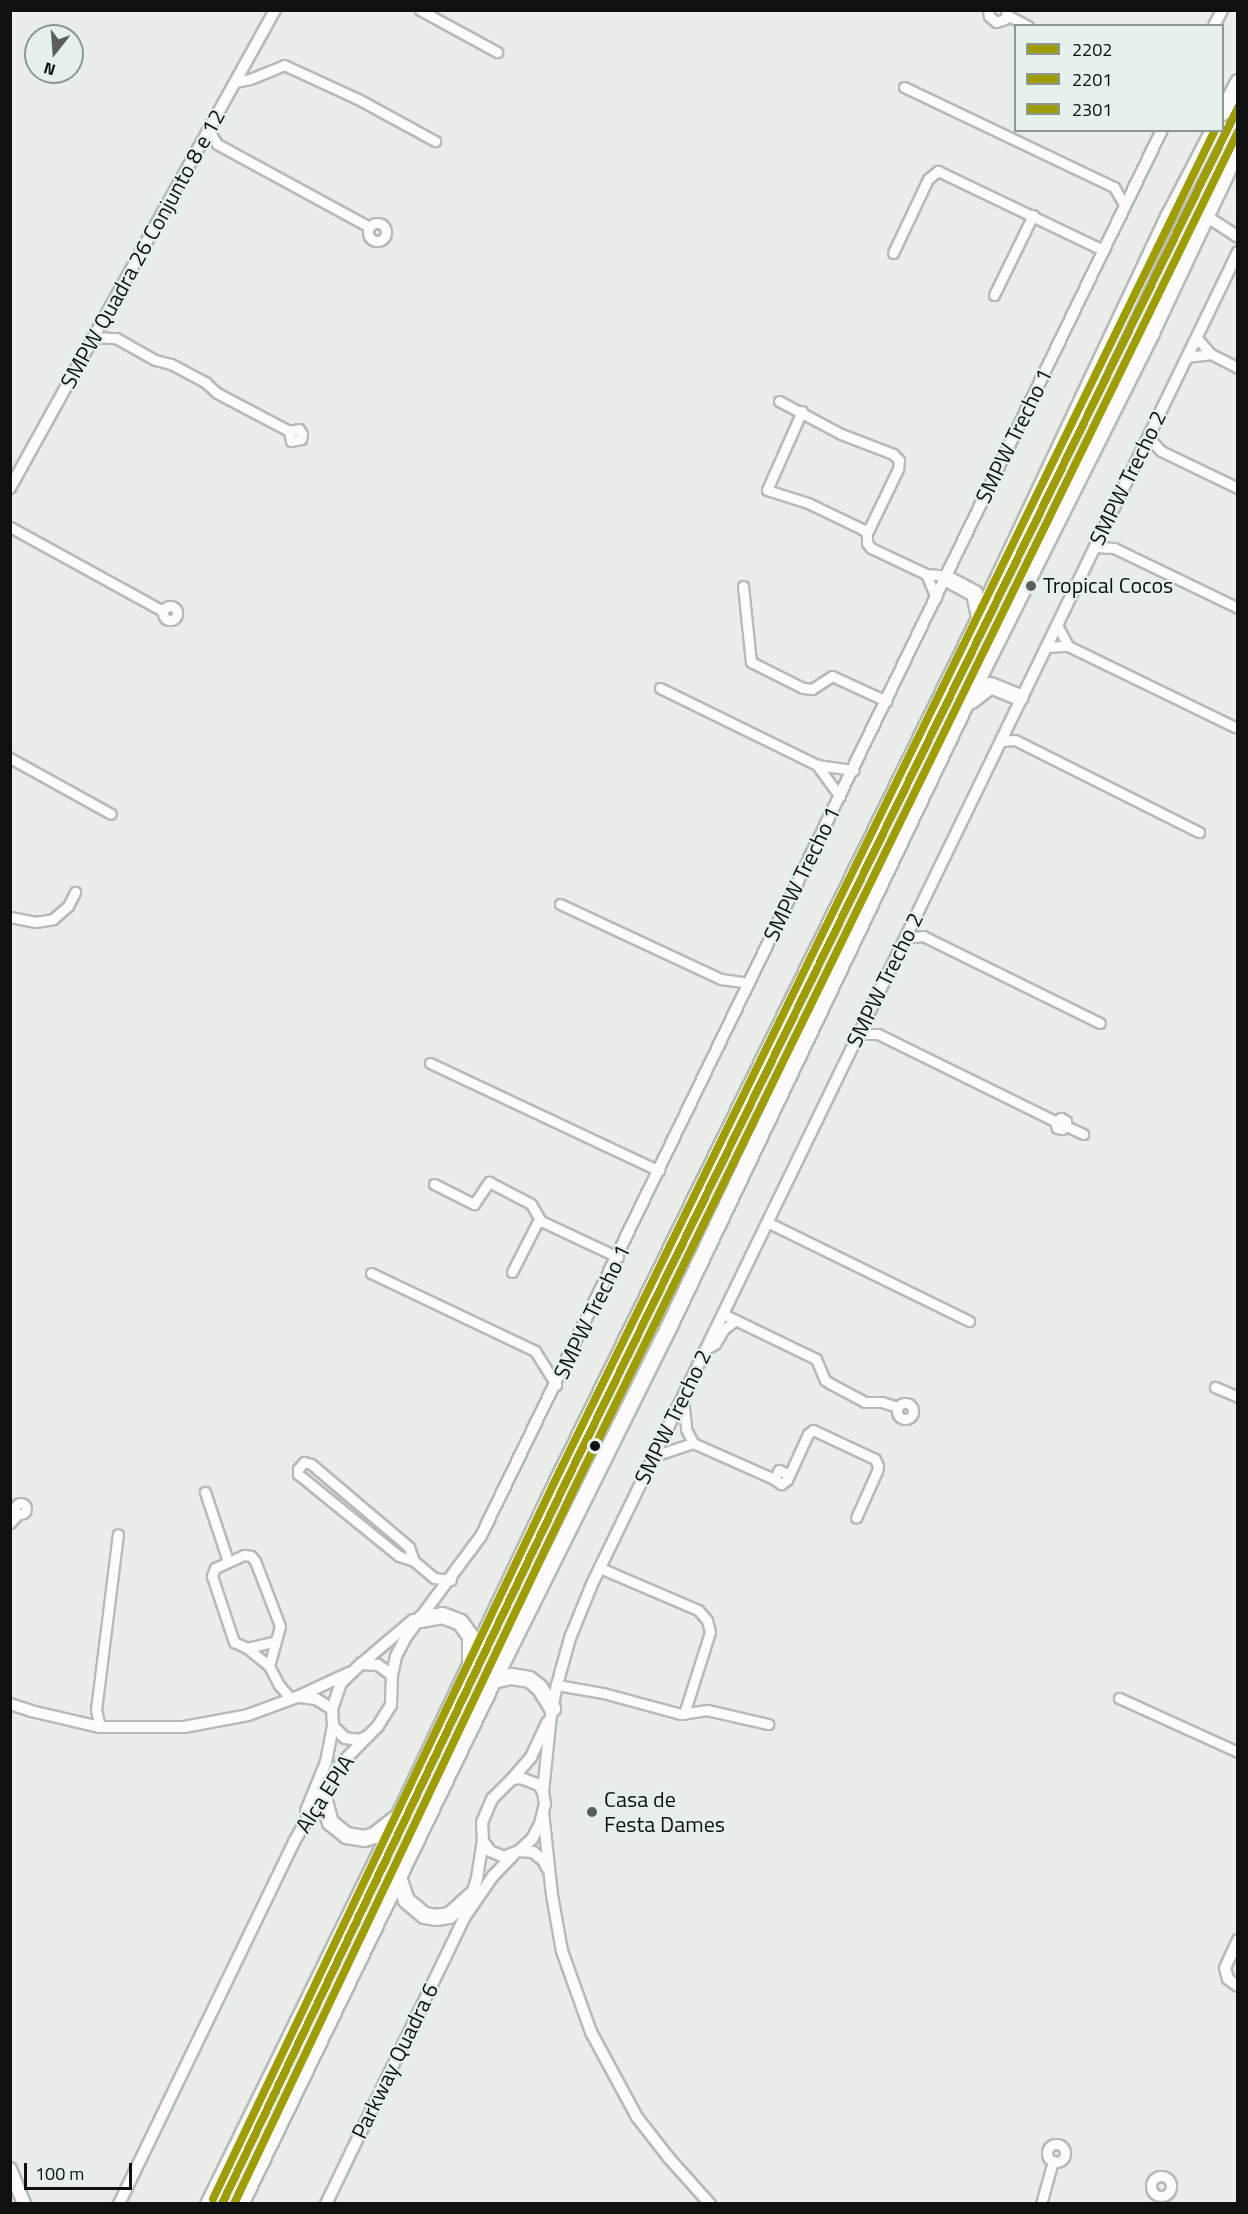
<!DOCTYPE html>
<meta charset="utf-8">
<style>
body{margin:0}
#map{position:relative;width:1248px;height:2214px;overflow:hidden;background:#e9eeea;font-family:"Titillium Web",sans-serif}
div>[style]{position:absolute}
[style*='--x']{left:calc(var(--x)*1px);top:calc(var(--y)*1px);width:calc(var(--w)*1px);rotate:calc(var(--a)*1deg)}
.roads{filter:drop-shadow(2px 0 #b7bbb8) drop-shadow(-2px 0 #b7bbb8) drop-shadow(0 2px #b7bbb8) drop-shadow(0 -2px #b7bbb8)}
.minor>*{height:9px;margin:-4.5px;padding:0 4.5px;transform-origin:4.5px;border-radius:4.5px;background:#fcfcfc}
.minor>.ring{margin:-4.5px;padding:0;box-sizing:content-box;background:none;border:9px solid #fcfcfc;border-radius:50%}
.tertiary>*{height:10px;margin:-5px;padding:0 5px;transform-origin:5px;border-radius:5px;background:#fcfcfc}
.secondary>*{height:12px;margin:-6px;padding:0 6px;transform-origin:6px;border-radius:6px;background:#fcfcfc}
.trunk>*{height:15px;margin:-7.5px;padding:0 7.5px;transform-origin:7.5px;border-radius:7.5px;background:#fcfcfc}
.bus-1>*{height:8px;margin:-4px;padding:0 4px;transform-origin:4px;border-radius:4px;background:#9e9d06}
.bus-2>*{height:8px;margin:-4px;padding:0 4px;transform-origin:4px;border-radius:4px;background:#9e9d06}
.bus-3>*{height:8px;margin:-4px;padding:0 4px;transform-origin:4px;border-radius:4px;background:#9e9d06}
.dots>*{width:16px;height:16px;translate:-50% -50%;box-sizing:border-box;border:3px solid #e6f1e9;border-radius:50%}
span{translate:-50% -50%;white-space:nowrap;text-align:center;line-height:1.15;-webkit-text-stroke:4.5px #e6f1e9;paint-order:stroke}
.street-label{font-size:22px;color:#0e110f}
.poi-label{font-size:22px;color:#0e110f}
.left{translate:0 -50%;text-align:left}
.frame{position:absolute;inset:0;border:12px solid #0e110f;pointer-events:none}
.legend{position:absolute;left:1014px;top:24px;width:210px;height:108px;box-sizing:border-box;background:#e6f1e9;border:2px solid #909792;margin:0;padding:8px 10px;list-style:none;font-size:18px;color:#0e110f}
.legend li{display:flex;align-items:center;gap:12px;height:30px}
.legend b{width:30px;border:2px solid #909792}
.north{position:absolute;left:24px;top:24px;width:60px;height:60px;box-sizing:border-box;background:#e6f1e9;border:2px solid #909792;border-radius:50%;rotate:197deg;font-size:16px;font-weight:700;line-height:24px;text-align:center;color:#0e110f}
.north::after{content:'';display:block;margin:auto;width:21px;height:27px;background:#5b5e5c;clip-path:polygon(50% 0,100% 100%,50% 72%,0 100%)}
.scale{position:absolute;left:24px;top:2163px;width:108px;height:27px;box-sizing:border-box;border:3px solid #0e110f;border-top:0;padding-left:8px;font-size:18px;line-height:21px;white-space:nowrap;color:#0e110f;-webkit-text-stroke:4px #e6f1e9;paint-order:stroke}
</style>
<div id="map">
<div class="roads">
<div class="minor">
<i style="--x:420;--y:10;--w:88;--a:28.6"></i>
<i style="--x:988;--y:10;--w:6;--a:81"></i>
<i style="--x:989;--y:16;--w:9;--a:41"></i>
<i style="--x:996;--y:22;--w:9;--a:-18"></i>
<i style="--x:1005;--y:19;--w:9;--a:-77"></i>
<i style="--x:1007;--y:15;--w:24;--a:28"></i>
<i style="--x:235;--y:82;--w:15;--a:-11"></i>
<i style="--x:250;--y:79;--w:37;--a:-22"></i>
<i style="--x:284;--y:65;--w:81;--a:24.7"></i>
<i style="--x:358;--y:99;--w:88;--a:28.6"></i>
<i style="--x:904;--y:87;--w:233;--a:25.5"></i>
<i style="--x:1114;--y:187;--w:22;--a:60"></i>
<i style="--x:209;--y:131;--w:15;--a:58"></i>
<i style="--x:217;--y:144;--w:173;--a:28.6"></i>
<i class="ring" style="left:368px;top:223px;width:9px;height:9px"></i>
<i style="--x:893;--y:253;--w:82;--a:-64.7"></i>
<i style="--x:928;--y:179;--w:13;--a:-39"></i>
<i style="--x:938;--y:171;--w:183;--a:25.6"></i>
<i style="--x:994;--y:295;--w:89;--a:-64"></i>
<i style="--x:94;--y:337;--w:22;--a:3"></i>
<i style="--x:116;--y:338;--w:45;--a:29.4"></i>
<i style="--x:155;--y:360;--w:16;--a:14"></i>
<i style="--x:171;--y:364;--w:40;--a:28"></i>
<i style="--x:206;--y:383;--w:15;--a:42"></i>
<i style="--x:217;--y:393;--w:81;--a:27.8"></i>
<i style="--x:289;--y:431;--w:10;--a:-11"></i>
<i style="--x:299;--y:429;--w:6;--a:59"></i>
<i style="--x:302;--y:434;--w:5;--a:101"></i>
<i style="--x:301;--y:439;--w:10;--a:169"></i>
<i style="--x:291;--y:441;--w:10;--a:-101"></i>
<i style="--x:1196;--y:337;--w:23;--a:49"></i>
<i style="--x:1211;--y:354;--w:30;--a:27"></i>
<i style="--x:1187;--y:357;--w:24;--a:-7"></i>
<i style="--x:779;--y:401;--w:70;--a:28"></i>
<i style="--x:841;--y:434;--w:56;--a:21"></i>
<i style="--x:893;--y:454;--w:8;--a:45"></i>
<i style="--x:899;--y:460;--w:9;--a:96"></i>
<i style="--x:898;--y:469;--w:71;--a:115.8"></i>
<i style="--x:802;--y:411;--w:86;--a:113.9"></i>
<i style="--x:767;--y:490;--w:43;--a:17.6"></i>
<i style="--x:808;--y:503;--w:60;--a:25.7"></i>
<i style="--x:862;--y:529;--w:6;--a:39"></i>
<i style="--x:867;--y:533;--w:10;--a:90"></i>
<i style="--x:867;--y:543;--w:6;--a:51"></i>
<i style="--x:871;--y:548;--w:61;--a:25.3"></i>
<i style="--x:926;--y:574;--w:21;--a:5"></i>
<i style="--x:1148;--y:437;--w:19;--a:47"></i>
<i style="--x:1161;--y:451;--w:85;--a:25.7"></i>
<i style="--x:10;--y:527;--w:175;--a:28.8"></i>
<i style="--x:1095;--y:547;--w:19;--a:3"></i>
<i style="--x:1114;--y:548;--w:138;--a:25.8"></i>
<i style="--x:926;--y:574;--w:26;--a:67"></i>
<i style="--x:743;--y:586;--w:76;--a:84"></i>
<i style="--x:751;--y:662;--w:58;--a:26.6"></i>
<i style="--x:803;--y:688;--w:9;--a:6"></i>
<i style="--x:812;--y:689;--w:24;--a:-33"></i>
<i style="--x:832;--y:676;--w:60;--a:24.8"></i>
<i class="ring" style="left:163px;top:606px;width:5px;height:5px"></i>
<i style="--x:1057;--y:625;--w:24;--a:62"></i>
<i style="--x:1046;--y:647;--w:22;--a:-3"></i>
<i style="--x:1068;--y:646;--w:186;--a:25.9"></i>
<i style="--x:660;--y:688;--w:175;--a:26.1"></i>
<i style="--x:817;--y:765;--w:37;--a:8"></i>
<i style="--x:1000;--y:741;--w:15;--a:-4"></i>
<i style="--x:1015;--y:740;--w:206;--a:26.6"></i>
<i style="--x:10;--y:758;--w:115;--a:29"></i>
<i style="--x:817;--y:765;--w:39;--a:54"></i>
<i style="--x:560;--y:904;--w:178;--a:25"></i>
<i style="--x:721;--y:979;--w:28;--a:8"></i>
<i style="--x:10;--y:917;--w:25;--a:11"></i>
<i style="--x:35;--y:922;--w:18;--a:-9"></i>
<i style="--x:53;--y:919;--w:20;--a:-41"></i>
<i style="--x:68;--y:906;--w:16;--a:-63"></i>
<i style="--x:905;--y:938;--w:18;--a:-6"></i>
<i style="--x:923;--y:936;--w:197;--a:26.2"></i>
<i style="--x:859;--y:1034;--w:19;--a:0"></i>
<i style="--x:878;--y:1034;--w:197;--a:26.2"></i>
<i style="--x:1055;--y:1121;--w:7;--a:74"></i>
<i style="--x:1057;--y:1128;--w:5;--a:11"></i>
<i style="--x:1062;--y:1129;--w:5;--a:-37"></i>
<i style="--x:1066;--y:1126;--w:5;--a:-90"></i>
<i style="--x:1066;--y:1121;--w:6;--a:-149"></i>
<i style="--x:1061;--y:1118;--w:7;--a:153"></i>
<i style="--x:430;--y:1063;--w:253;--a:25.2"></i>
<i style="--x:1066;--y:1126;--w:19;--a:25"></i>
<i style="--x:434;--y:1184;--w:45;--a:26.6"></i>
<i style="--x:474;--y:1204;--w:27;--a:-56"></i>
<i style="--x:489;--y:1182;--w:47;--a:27.6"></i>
<i style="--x:531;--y:1204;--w:20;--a:60"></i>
<i style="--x:541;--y:1221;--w:85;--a:25.1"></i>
<i style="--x:767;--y:1222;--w:225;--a:26.1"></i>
<i style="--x:512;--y:1272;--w:55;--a:-63"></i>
<i style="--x:537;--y:1223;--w:4;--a:-27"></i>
<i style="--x:371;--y:1273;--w:182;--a:25.4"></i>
<i style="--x:535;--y:1351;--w:40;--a:58"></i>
<i style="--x:723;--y:1314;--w:103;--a:25.8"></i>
<i style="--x:816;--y:1359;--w:23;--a:67"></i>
<i style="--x:825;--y:1380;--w:7;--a:34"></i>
<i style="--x:831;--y:1384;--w:38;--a:28"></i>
<i style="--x:865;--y:1402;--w:17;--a:0"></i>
<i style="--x:882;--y:1402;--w:16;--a:18"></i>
<i style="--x:706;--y:1349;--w:10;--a:-29"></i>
<i style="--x:715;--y:1344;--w:17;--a:-59"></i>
<i style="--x:724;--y:1329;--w:15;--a:-37"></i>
<i style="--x:1215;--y:1387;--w:25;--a:23"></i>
<i style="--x:683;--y:1398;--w:31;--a:84"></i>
<i style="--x:686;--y:1429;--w:16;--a:63"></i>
<i style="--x:693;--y:1443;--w:89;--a:24"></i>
<i class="ring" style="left:897px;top:1403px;width:7px;height:7px"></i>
<i style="--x:654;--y:1456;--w:41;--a:-18.4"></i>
<i style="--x:787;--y:1474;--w:9;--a:-153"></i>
<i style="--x:779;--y:1470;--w:10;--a:119"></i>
<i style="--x:774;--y:1479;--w:9;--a:36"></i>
<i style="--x:781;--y:1484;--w:7;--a:-34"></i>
<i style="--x:787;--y:1480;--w:51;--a:-65.5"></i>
<i style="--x:808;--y:1434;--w:6;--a:-39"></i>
<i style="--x:813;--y:1430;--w:68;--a:25.1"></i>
<i style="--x:875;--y:1459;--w:8;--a:67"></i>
<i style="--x:878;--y:1466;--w:5;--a:101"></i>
<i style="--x:877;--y:1471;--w:51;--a:114.1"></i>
<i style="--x:205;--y:1492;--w:73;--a:71.6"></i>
<i class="ring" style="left:15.5px;top:1503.5px;width:2px;height:2px"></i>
<i style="--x:10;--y:1523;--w:12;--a:-48"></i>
<i style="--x:414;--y:1561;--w:15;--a:-110"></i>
<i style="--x:409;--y:1547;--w:128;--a:-139.7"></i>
<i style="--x:311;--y:1464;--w:7;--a:-164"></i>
<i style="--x:304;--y:1462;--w:9;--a:131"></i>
<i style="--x:298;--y:1469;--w:5;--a:90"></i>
<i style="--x:298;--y:1474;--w:130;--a:39.1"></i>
<i style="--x:399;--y:1556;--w:16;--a:18"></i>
<i style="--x:414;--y:1561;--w:26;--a:40"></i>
<i style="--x:434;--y:1578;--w:17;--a:7"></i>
<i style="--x:600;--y:1568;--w:107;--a:23.2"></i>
<i style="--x:698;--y:1610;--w:13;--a:48"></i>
<i style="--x:707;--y:1620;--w:12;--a:76"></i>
<i style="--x:710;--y:1632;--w:86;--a:107.6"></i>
<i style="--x:247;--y:1648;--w:28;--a:39"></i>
<i style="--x:269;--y:1666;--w:21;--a:62"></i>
<i style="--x:279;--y:1685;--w:18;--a:49"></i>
<i style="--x:269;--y:1666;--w:41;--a:-74.6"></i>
<i style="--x:280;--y:1626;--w:70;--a:-111"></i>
<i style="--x:255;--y:1561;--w:6;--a:-129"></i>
<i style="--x:251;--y:1556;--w:7;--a:-172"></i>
<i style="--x:244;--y:1555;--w:32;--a:156"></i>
<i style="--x:215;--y:1568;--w:9;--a:111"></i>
<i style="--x:212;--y:1576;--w:70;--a:71.6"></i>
<i style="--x:234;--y:1642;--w:14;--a:25"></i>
<i style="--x:247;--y:1648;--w:28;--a:-13"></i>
<i style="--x:557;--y:1685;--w:47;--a:9.9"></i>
<i style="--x:603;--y:1693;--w:81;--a:15.1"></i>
<i style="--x:681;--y:1714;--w:26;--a:-9"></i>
<i style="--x:707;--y:1710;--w:63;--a:12.9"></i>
<i style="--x:1119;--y:1698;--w:131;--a:24.4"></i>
<i style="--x:100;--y:1727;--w:17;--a:-103"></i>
<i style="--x:96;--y:1710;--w:177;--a:-82.9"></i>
<i class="ring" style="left:1047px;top:2144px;width:9px;height:9px"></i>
<i class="ring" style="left:1151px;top:2176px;width:11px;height:11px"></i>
<i style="--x:1041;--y:2204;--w:45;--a:-74.4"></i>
</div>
<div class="tertiary">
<i style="--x:1214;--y:26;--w:18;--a:-63"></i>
<i style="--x:1206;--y:216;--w:38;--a:33"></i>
<i style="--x:10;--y:488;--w:547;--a:-61"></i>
<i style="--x:361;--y:1664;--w:68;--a:-40.2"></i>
<i style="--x:392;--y:1675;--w:19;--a:-78"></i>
<i style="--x:396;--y:1656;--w:21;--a:-62"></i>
<i style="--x:406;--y:1637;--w:126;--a:-53.4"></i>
<i style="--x:481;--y:1536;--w:1562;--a:-64.16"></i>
<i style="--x:300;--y:1697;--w:16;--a:7"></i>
<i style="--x:316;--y:1699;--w:19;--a:32"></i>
<i style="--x:10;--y:1704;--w:22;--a:18"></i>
<i style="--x:31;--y:1711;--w:71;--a:13.1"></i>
<i style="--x:100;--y:1727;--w:84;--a:0"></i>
<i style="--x:184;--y:1727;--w:65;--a:-10.6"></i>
<i style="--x:248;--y:1715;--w:52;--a:-20.2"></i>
<i style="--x:297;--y:1697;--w:57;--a:-24.8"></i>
<i style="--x:512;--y:1779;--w:29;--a:-49"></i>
<i style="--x:531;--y:1757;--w:38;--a:-65"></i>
<i style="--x:543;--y:1792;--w:77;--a:-84.1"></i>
<i style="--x:551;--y:1715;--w:31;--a:-79"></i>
<i style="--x:557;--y:1685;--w:49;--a:-74.5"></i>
<i style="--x:570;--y:1638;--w:58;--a:-67.8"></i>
<i style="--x:592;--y:1584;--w:1480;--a:-64.13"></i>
<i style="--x:306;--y:1811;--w:53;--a:-67.8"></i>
<i style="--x:326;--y:1762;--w:37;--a:-79"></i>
<i style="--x:333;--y:1726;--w:17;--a:-93"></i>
<i style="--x:332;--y:1709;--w:28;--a:-71"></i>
<i style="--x:341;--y:1683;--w:28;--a:-44"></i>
<i style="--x:361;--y:1664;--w:17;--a:3"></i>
<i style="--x:378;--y:1665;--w:17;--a:36"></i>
<i style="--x:392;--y:1675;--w:30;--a:92"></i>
<i style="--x:391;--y:1705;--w:25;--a:122"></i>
<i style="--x:378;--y:1726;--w:14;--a:135"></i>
<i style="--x:368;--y:1736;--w:10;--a:156"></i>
<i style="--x:359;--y:1740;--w:14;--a:-172"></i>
<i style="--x:345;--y:1738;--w:17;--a:-135"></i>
<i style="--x:543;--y:1812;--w:83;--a:83.8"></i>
<i style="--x:552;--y:1895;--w:57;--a:79.9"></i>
<i style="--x:562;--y:1951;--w:86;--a:70.3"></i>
<i style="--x:591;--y:2032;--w:97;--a:61.6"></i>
<i style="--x:637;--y:2117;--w:51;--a:52.2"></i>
<i style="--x:668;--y:2157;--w:63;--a:48.2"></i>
<i style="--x:519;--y:1851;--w:18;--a:-43"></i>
<i style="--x:532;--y:1839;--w:17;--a:-62"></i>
<i style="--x:540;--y:1824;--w:21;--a:-76"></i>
<i style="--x:545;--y:1804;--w:12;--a:-99"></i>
<i style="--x:543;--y:1792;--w:8;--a:-120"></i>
<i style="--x:539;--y:1785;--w:19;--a:-159"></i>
<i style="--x:521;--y:1778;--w:9;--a:174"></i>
<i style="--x:512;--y:1779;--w:28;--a:135"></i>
<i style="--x:492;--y:1799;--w:25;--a:113"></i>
<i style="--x:482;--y:1822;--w:19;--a:87"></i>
<i style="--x:483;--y:1841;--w:12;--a:55"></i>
<i style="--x:490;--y:1851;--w:15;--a:23"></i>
<i style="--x:504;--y:1857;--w:16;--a:-22"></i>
<i style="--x:519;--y:1851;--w:14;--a:4"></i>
<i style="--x:533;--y:1852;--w:13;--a:39"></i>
<i style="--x:543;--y:1860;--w:9;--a:63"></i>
<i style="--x:470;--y:1900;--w:23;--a:-72"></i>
<i style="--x:477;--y:1878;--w:37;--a:-81"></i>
<i style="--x:1238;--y:1940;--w:31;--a:115"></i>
<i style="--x:1225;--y:1968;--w:11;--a:75"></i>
<i style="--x:1228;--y:1979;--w:12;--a:35"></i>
<i style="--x:119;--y:2204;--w:402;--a:-64.2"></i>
<i style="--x:294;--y:1842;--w:81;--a:-60.6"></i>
<i style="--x:334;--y:1771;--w:49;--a:-45.8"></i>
<i style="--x:326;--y:2204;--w:318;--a:-64.2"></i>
<i style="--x:464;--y:1918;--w:51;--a:-55.4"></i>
<i style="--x:493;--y:1876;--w:28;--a:-46"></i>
</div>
<div class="secondary">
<i style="--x:10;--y:2169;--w:38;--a:68"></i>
</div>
<div class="trunk">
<i style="--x:1222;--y:112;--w:34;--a:-62"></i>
<i style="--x:946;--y:578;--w:32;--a:28"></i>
<i style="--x:974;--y:593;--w:25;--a:78"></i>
<i style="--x:971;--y:700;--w:24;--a:-38"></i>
<i style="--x:990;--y:685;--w:32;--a:22"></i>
<i style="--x:420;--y:1619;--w:22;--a:-10"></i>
<i style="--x:442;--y:1615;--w:19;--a:21"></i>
<i style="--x:460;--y:1622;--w:17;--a:54"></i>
<i style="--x:470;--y:1636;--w:24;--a:90"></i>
<i style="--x:493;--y:1680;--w:18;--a:-13"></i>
<i style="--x:511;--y:1676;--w:18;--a:9"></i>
<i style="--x:529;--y:1679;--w:13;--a:39"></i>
<i style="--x:539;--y:1687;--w:25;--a:58"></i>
<i style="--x:322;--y:1793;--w:30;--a:75"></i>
<i style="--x:330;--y:1822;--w:21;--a:39"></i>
<i style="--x:346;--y:1835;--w:18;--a:9"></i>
<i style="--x:364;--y:1838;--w:10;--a:-17"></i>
<i style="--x:374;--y:1835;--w:28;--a:-38"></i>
<i style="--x:398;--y:1877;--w:24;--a:71"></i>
<i style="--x:406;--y:1900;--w:23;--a:40"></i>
<i style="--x:424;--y:1915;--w:12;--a:9"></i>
<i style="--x:436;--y:1917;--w:13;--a:-9"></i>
<i style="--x:449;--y:1915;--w:30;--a:-42"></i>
<i style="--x:208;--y:2204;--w:431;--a:-63.9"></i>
<i style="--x:398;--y:1817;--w:358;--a:-64.7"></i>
<i style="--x:551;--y:1493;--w:974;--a:-63.93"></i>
<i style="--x:979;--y:618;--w:446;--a:-64.8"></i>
<i style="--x:1169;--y:215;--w:96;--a:-62.6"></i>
<i style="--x:240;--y:2204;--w:582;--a:-64.23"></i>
<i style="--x:493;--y:1680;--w:384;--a:-63.6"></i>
<i style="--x:664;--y:1336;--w:698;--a:-64.54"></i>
<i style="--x:964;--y:706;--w:418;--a:-63.4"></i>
<i style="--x:1151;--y:332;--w:204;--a:-64.8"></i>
</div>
</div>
<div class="bus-1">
<i style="--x:222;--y:2204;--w:793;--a:-64.53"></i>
<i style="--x:563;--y:1488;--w:1536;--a:-63.94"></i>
</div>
<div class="bus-2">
<i style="--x:234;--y:2204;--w:787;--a:-64.57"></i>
<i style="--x:572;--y:1493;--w:1515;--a:-63.93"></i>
</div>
<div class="bus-3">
<i style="--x:213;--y:2199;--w:793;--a:-64.53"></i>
<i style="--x:554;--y:1483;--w:1506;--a:-63.96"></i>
</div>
<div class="dots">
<i style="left:1031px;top:586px;background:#5b5e5c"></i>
<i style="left:595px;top:1446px;background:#0e110f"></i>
<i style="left:592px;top:1812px;background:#5b5e5c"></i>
</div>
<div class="street-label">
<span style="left:143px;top:249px;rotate:-61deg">SMPW Quadra 26 Conjunto 8 e 12</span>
<span style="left:1014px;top:436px;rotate:-64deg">SMPW Trecho 1</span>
<span style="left:1128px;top:478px;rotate:-64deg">SMPW Trecho 2</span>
<span style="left:802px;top:874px;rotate:-64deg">SMPW Trecho 1</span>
<span style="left:885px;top:980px;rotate:-64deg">SMPW Trecho 2</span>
<span style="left:592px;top:1312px;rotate:-64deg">SMPW Trecho 1</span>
<span style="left:673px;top:1417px;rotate:-64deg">SMPW Trecho 2</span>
<span style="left:325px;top:1794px;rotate:-57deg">Alça EPIA</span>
<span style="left:395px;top:2061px;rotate:-64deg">Parkway Quadra 6</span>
</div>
<div class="poi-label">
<span class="left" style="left:1043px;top:586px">Tropical Cocos</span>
<span class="left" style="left:604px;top:1812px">Casa de<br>Festa Dames</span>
</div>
<div class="frame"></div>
<ul class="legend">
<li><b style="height:8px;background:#9e9d06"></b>2202</li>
<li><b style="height:8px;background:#9e9d06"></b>2201</li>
<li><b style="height:8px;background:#9e9d06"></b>2301</li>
</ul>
<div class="north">N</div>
<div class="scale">100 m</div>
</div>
